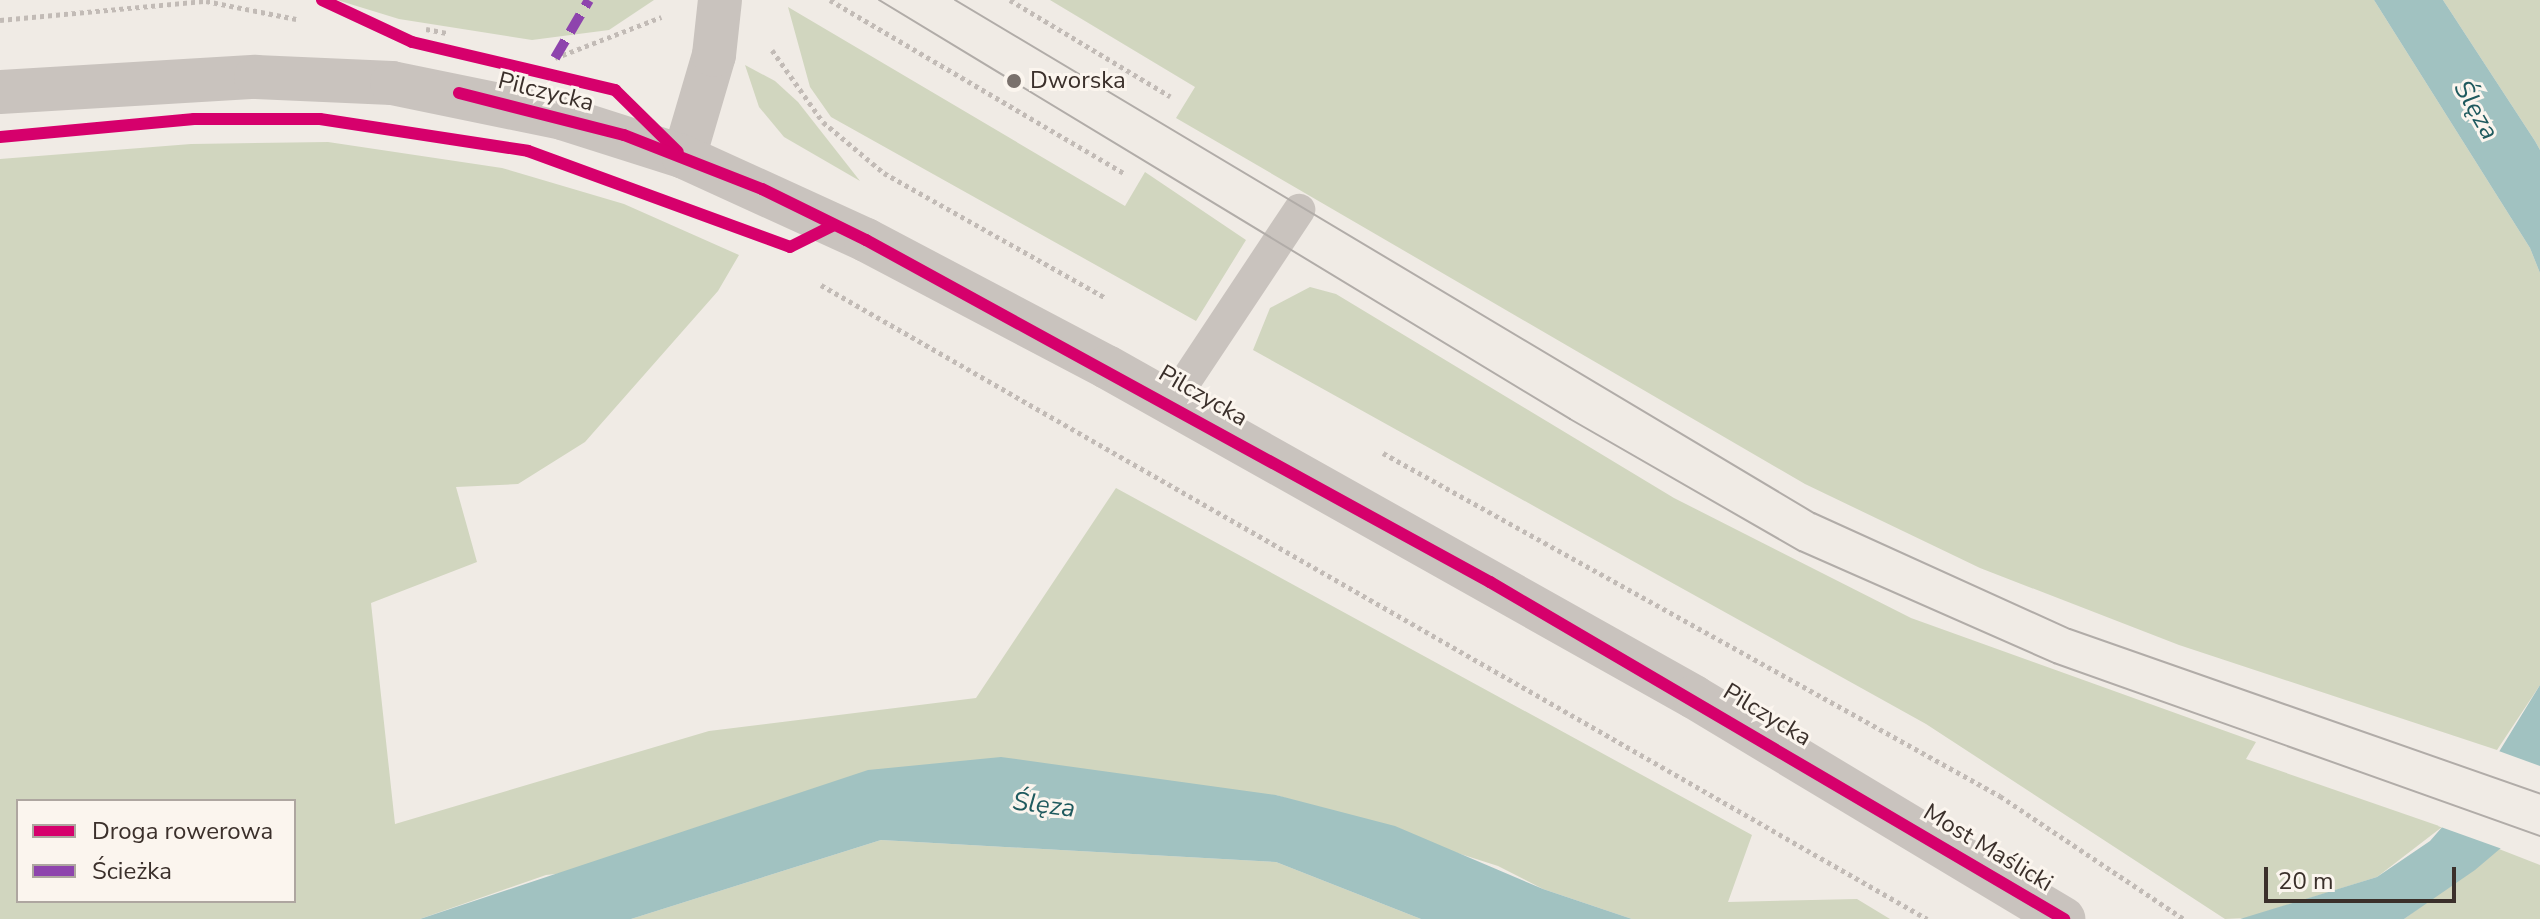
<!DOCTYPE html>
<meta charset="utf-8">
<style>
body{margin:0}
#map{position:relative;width:2540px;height:919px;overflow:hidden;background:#f0ebe5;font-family:"Nunito Sans",sans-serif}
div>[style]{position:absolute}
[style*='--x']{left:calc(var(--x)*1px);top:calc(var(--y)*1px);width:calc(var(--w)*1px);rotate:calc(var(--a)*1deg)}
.green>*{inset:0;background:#d1d6bf}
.water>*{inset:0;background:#a1c2c1}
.pier>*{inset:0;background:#f0ebe5}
.path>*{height:5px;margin-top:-2.5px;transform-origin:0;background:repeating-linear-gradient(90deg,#c2bbb6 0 4px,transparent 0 8px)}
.service>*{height:32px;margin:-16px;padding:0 16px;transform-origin:16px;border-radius:16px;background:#c9c3be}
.minor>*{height:44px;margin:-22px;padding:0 22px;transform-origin:22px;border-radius:22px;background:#c9c3be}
.tertiary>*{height:44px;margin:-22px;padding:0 22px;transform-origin:22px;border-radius:22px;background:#c9c3be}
.tram>*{height:2px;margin:-1px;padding:0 1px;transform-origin:1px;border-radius:1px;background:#b1aca8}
.quiet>*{height:10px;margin-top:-5px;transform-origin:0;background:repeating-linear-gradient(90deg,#8e44ad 0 20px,transparent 0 30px)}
.cycleway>*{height:12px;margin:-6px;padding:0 6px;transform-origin:6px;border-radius:6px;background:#d6006c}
.dots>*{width:22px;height:22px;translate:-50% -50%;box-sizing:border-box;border:4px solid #fbf5ee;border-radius:50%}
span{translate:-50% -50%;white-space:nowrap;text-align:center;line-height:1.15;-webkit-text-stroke:6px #fbf5ee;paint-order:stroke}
.poi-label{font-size:24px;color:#3b302b}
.left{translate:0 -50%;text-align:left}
.street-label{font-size:24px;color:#3b302b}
.water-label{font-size:26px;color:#1f5a5e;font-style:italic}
.legend{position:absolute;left:16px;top:799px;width:280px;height:104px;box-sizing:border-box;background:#fbf5ee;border:2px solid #aea6a0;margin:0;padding:10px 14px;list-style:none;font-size:24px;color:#3b302b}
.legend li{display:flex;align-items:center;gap:16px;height:40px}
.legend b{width:40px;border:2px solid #aea6a0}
.scale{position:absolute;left:2264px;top:867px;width:192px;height:36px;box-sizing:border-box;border:4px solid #3b302b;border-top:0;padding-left:10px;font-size:24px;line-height:28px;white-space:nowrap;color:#3b302b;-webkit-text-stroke:6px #fbf5ee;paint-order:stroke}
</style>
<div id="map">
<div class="green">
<i style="clip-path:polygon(337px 0,654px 0,609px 30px,532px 40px,399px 19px)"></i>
<i style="clip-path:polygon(1050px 0,2374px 0,2530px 248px,2540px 273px,2540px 685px,2497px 750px,2179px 645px,1980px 568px,1805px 484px,1176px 118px,1195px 87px)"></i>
<i style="clip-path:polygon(2443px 0,2540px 0,2540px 150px,2535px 141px)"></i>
<i style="clip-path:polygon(788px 7px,1125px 206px,1145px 172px,1246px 240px,1196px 321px,831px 117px,810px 87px)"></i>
<i style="clip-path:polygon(745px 65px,775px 81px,798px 102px,860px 181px,784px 137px,759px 107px)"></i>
<i style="clip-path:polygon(evenodd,328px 142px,502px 168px,624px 204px,739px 255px,718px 291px,585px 442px,518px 484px,456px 487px,477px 562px,371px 603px,395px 824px,709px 731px,976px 698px,1116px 488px,1752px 835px,1728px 902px,1857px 899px,1890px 919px,1632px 919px,1543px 889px,1498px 866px,1276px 795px,546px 875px,420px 919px,0 919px,0 159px,191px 144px,328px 142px,18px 801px,294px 801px,294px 901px,18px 901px,18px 801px)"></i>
<i style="clip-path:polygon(1310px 287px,1336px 294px,1674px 498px,1911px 618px,2256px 742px,2246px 759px,2442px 827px,2377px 877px,2246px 918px,2225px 919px,1926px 724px,1253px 350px,1270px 308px)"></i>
<i style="clip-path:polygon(881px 840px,1276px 862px,1421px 919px,631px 919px)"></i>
<i style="clip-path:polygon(2499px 849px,2540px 865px,2540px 919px,2404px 919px)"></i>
</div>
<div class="water">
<i style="clip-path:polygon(2374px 0,2443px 0,2535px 141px,2540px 150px,2540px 273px,2530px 248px)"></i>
<i style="clip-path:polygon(2540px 685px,2540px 815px,2475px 870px,2404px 919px,2240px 919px,2377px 877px,2430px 841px,2478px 786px)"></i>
<i style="clip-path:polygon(1001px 757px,1276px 795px,1395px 826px,1543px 889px,1632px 919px,1421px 919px,1276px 862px,881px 840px,631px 919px,420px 919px,868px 770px)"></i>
</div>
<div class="pier">
<i style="clip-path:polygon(2496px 750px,2540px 766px,2540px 820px,2505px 850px,2438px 826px)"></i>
</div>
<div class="path">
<i style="--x:830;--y:0;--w:342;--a:30.5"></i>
<i style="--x:1010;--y:0;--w:187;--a:31"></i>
<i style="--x:0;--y:20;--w:207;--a:-5.3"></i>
<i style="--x:206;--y:1;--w:92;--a:11.3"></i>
<i style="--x:426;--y:29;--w:21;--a:11"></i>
<i style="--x:772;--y:50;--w:88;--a:54.7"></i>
<i style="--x:823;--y:122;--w:80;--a:39.9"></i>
<i style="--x:884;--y:173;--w:255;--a:29.4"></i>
<i style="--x:555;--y:58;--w:114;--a:-21.1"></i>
<i style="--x:821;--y:285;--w:1275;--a:29.82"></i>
<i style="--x:1383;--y:453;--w:706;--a:29.07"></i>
<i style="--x:2000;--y:796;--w:221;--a:33.8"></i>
</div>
<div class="service">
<i style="--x:1171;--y:403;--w:232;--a:-56.4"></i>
</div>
<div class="minor">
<i style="--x:684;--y:157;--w:106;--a:-73.6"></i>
<i style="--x:714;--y:55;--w:55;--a:-83.8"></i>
</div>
<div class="tertiary">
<i style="--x:0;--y:92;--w:256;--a:-3.4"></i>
<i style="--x:256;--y:77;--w:136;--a:2.5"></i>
<i style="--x:392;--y:83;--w:174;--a:11.6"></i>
<i style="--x:562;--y:118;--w:128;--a:17.7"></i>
<i style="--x:684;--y:157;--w:200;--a:24.5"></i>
<i style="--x:866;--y:240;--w:272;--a:27.8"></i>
<i style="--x:1107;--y:367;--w:673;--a:29.34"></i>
<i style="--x:1694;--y:697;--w:431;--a:31"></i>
</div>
<div class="tram">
<i style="--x:879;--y:0;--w:808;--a:31.23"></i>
<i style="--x:1570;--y:419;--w:265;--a:29.9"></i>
<i style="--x:1800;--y:551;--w:278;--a:23.8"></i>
<i style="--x:2054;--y:663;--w:516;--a:19.59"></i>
<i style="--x:955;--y:0;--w:1001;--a:30.85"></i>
<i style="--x:1814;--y:513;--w:281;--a:24.4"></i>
<i style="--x:2070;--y:629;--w:498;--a:19.3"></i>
</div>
<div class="quiet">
<i style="--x:555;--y:58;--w:67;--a:-59.6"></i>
</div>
<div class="cycleway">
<i style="--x:322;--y:0;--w:99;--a:25"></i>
<i style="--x:412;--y:42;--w:209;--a:13.3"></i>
<i style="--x:615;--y:90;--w:88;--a:44.5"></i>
<i style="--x:459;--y:93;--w:170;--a:14.3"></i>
<i style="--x:624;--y:135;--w:148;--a:21.4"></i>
<i style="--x:762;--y:189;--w:116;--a:26.1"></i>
<i style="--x:866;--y:240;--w:712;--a:28.73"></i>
<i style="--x:1490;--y:582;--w:666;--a:30.42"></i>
<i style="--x:0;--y:137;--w:195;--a:-5.3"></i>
<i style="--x:194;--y:119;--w:126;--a:0"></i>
<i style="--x:320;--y:119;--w:210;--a:8.7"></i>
<i style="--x:528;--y:151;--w:279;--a:20.1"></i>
<i style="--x:790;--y:247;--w:49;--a:-26.6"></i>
</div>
<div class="dots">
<i style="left:1014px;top:81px;background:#7a716c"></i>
</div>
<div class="poi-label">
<span class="left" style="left:1030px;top:81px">Dworska</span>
</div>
<div class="street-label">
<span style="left:546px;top:92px;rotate:14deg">Pilczycka</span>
<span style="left:1203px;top:396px;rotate:30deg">Pilczycka</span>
<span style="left:1767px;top:715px;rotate:31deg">Pilczycka</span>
<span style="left:1988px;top:848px;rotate:31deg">Most Maślicki</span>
</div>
<div class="water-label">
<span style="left:2476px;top:110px;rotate:60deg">Ślęza</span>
<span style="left:1044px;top:805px;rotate:7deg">Ślęza</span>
</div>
<ul class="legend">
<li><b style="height:10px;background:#d6006c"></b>Droga rowerowa</li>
<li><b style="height:10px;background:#8e44ad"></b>Ścieżka</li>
</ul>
<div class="scale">20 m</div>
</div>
